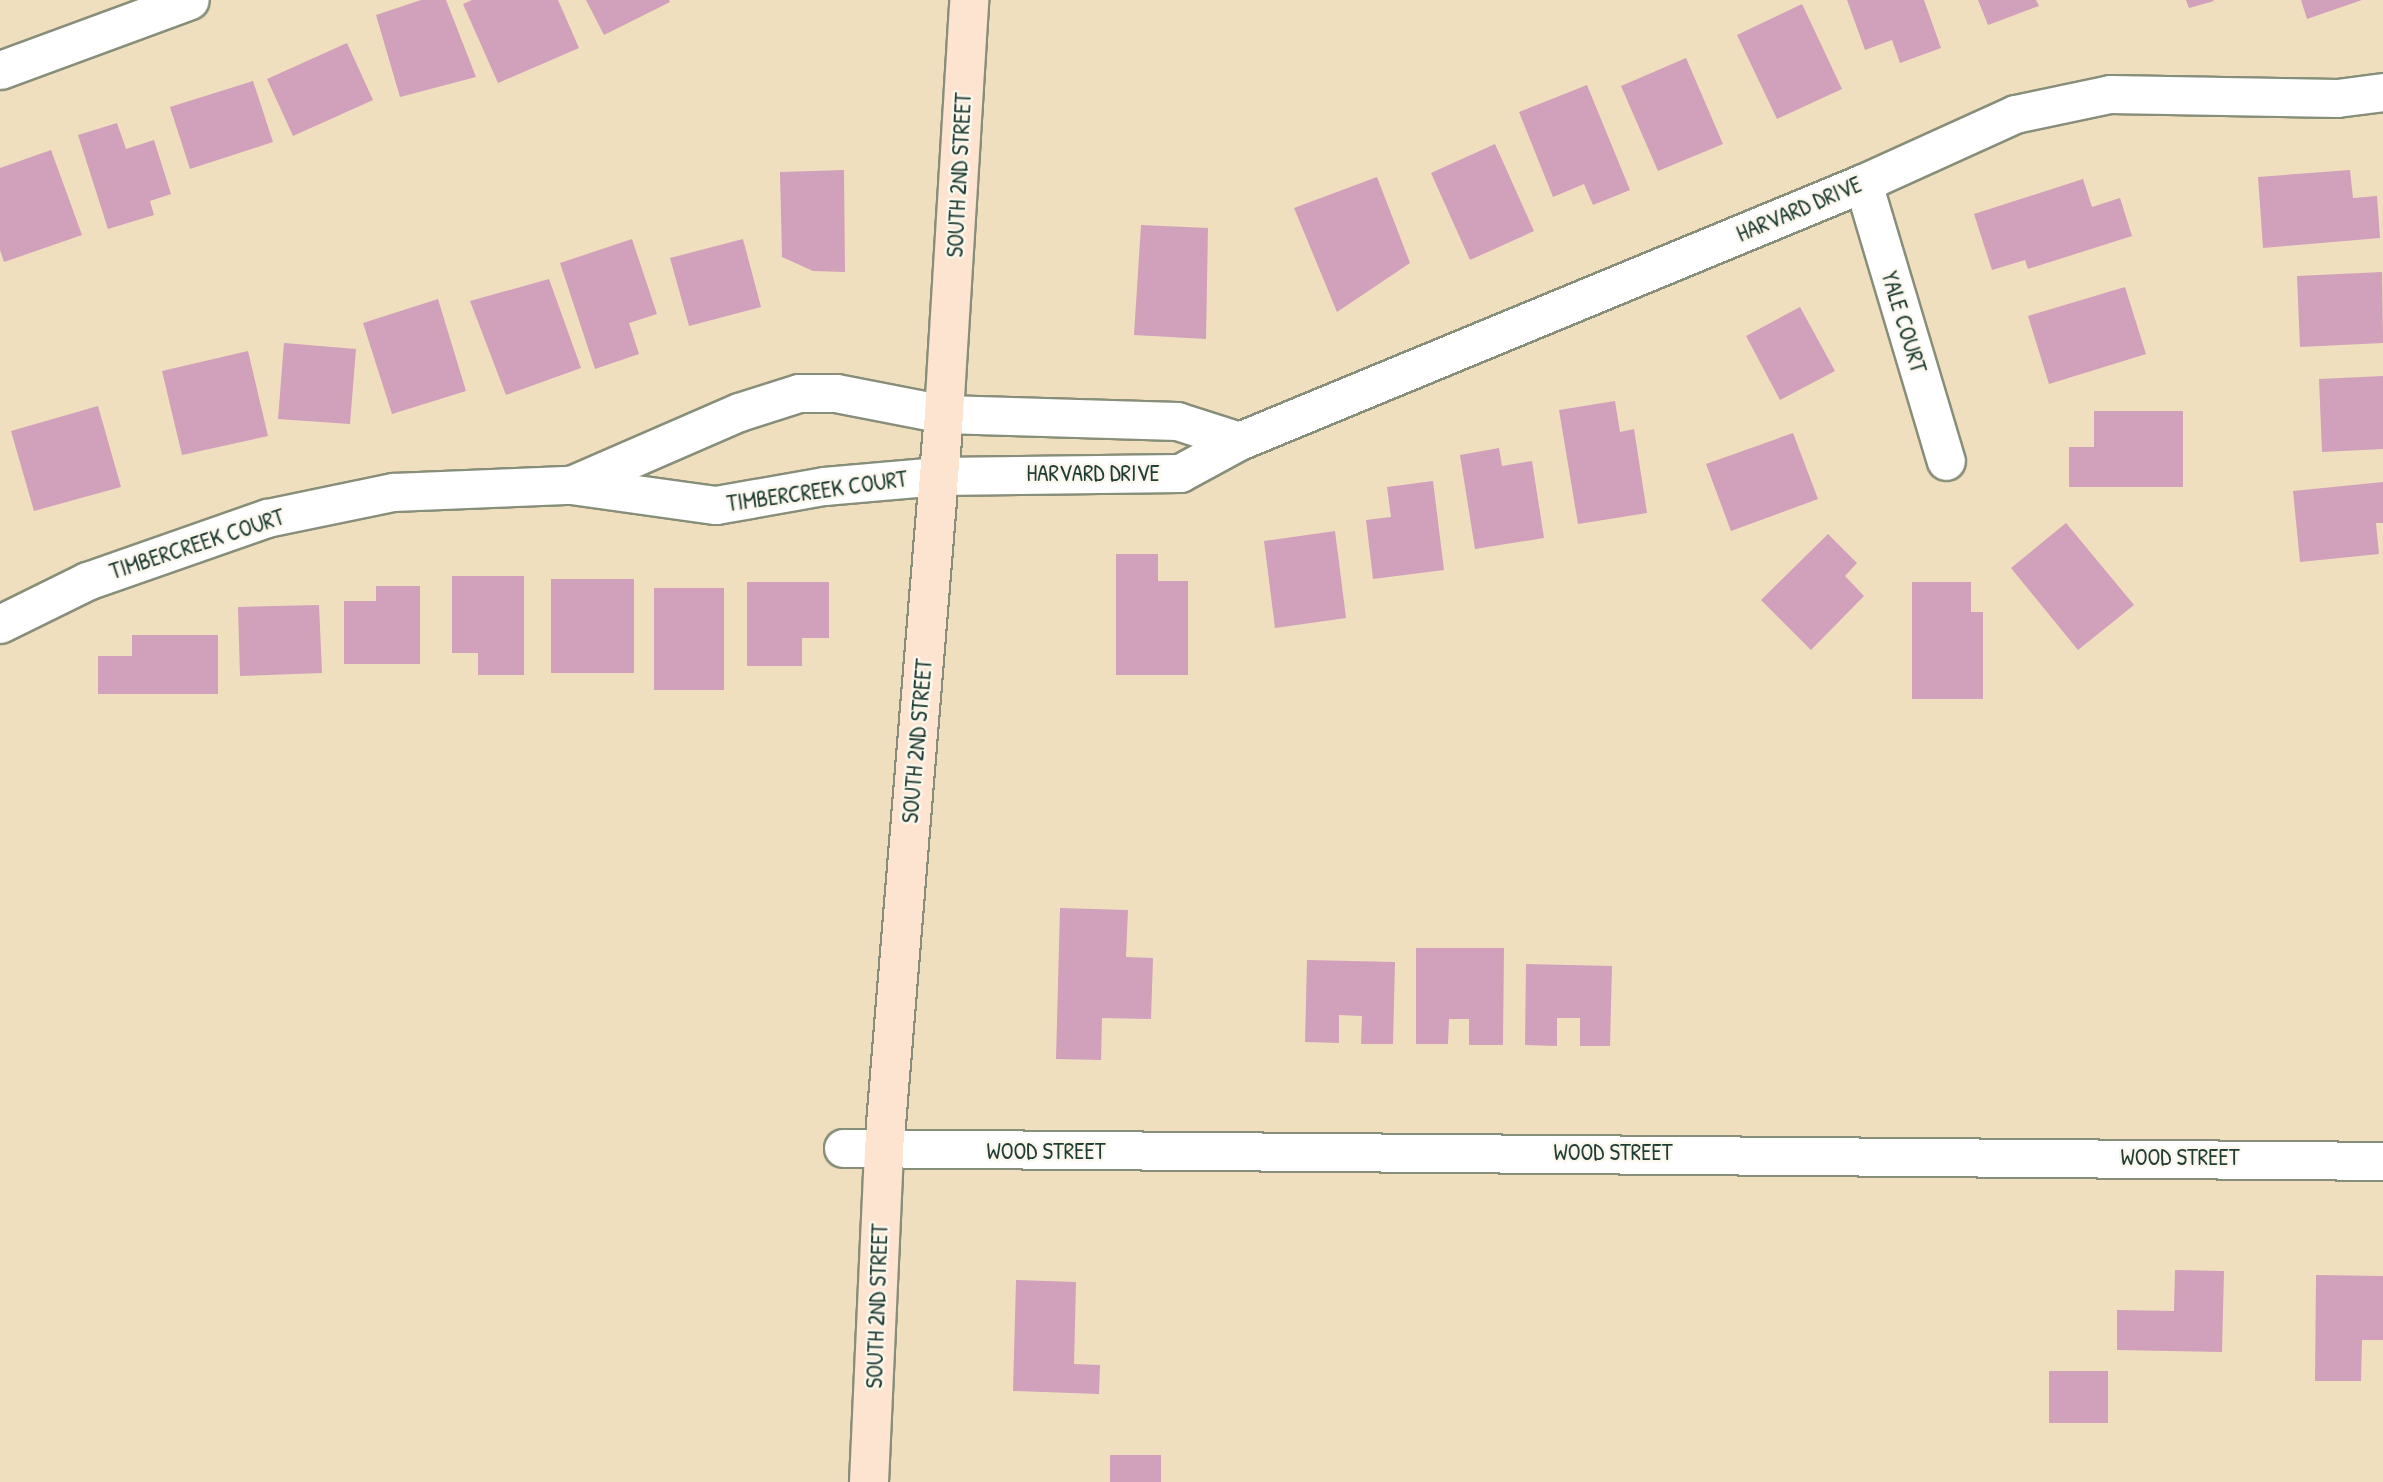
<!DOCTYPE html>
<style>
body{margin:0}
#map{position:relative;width:2383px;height:1482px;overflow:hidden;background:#efdfbe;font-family:"Patrick Hand",sans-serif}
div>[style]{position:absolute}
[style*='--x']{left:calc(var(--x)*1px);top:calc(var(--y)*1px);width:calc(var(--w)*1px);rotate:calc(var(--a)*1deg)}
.building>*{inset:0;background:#d1a0bb}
.roads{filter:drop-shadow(2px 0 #878e79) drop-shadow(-2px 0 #878e79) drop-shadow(0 2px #878e79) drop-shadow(0 -2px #878e79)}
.street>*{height:37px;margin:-18.5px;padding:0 18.5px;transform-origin:18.5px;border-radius:18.5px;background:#fff}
.secondary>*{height:38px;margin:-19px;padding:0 19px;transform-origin:19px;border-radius:19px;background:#fde4d0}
span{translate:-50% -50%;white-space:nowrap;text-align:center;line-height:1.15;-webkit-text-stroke:5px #fbf7ec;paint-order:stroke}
.street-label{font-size:23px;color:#1f3d34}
</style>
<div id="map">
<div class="building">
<i style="clip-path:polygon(421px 0,446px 0,476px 77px,400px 97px,376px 15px)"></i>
<i style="clip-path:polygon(472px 0,558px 0,579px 48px,498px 83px,463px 4px)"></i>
<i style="clip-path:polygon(586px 0,669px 0,670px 2px,604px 35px)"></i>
<i style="clip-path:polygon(1847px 0,1924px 0,1941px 48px,1900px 63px,1892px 40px,1865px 50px)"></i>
<i style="clip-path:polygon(1978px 0,2036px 0,2039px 6px,1988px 25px)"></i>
<i style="clip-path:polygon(2186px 0,2213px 0,2214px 1px,2189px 8px)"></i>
<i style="clip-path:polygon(2301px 0,2362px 0,2307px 19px)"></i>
<i style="clip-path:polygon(1802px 4px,1842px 89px,1777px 119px,1737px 35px)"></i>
<i style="clip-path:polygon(347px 43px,373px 100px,293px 136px,267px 79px)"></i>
<i style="clip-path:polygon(1686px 58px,1723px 144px,1658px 171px,1621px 86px)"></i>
<i style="clip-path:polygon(253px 81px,273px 142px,190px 169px,170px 107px)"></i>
<i style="clip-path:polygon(1587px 85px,1630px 190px,1593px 205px,1584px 184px,1553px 197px,1519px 112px)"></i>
<i style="clip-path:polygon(117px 123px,126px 149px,154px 140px,171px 194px,150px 201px,154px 215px,108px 229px,78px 135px)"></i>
<i style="clip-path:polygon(1495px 144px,1534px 231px,1470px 260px,1431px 173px)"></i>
<i style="clip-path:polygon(51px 150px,82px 235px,4px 262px,0 250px,0 168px)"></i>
<i style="clip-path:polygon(844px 170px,845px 272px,813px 271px,782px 257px,780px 172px)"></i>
<i style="clip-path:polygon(2350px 170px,2353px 198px,2377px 196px,2380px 238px,2263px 248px,2258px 177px)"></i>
<i style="clip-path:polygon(1377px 177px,1410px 263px,1337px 312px,1294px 208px)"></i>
<i style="clip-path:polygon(2083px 179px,2092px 207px,2120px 198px,2132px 236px,2028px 269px,2025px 260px,1992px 270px,1974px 214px)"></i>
<i style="clip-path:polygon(1141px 225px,1208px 228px,1206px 339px,1134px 335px)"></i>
<i style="clip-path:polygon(632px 239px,657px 314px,629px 323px,639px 354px,595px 369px,560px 263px)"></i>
<i style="clip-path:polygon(743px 239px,761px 307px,689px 326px,670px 258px)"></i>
<i style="clip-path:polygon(2382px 272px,2383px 343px,2300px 347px,2297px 276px)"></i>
<i style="clip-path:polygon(549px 279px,581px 368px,506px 395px,470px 301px)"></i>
<i style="clip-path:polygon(2125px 287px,2146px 354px,2049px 384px,2028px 316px)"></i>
<i style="clip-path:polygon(438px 299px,466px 391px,392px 414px,363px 323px)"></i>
<i style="clip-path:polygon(1800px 307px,1835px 371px,1780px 400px,1746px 336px)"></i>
<i style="clip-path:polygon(284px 343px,356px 349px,350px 424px,278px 419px)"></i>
<i style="clip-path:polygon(248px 351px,268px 436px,182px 455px,162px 371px)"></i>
<i style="clip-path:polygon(2383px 376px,2383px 449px,2322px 452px,2319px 379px)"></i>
<i style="clip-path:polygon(1615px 401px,1620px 432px,1634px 429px,1647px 513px,1578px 524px,1559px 410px)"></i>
<i style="clip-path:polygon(98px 406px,121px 487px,34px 511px,11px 431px)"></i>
<i style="clip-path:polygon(2094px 411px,2183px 411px,2183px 487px,2069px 487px,2069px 447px,2094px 447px)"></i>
<i style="clip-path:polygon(1793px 433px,1818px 499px,1731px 531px,1706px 464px)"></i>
<i style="clip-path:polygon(1499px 448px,1502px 466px,1532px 461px,1544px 538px,1475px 549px,1460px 455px)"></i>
<i style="clip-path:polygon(1433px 481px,1444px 570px,1373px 579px,1366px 520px,1391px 517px,1387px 487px)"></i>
<i style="clip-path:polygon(2383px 482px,2383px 523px,2376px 523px,2379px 554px,2300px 562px,2293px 491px)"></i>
<i style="clip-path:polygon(2066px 523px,2134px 605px,2078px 650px,2011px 568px)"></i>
<i style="clip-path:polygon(1335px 531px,1346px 618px,1275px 628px,1264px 541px)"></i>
<i style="clip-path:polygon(1828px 534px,1857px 563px,1845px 576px,1864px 596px,1811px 650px,1761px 600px)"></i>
<i style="clip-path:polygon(1116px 554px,1158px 554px,1158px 581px,1188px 581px,1188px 675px,1116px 675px)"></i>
<i style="clip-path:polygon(452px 576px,524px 576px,524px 675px,478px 675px,478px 653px,452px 653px)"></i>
<i style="clip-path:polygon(551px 579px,634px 579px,634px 673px,551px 673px)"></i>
<i style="clip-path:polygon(747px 582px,829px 582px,829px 638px,802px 638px,802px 666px,747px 666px)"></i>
<i style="clip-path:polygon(1912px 582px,1971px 582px,1971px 612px,1983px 612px,1983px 699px,1912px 699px)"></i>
<i style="clip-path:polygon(376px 586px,420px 586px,420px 664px,344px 664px,344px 601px,376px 601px)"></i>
<i style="clip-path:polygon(654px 588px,724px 588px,724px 690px,654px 690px)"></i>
<i style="clip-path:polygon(319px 605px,322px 673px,240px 676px,238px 607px)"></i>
<i style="clip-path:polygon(132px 635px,218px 635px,218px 694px,98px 694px,98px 656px,132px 656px)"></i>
<i style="clip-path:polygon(1060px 908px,1128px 910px,1126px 957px,1153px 958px,1151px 1019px,1102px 1018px,1101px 1060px,1056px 1059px)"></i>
<i style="clip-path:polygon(1416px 948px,1504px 948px,1503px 1045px,1469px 1045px,1469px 1019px,1449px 1019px,1448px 1044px,1416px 1044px)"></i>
<i style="clip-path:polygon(1307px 960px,1395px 962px,1393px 1044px,1361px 1044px,1362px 1016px,1339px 1015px,1339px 1043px,1305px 1042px)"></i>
<i style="clip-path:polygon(1526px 964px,1612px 966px,1610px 1046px,1580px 1046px,1580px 1018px,1557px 1018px,1557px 1046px,1525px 1045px)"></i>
<i style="clip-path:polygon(2175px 1270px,2224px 1271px,2222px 1352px,2117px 1350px,2117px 1310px,2174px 1311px)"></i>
<i style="clip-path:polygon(2316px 1275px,2383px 1276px,2383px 1340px,2362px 1340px,2361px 1381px,2315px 1381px)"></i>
<i style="clip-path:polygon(1016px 1280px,1076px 1282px,1074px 1364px,1100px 1365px,1099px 1394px,1013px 1391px)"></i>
<i style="clip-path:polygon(2049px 1371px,2108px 1371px,2108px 1423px,2049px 1423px)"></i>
<i style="clip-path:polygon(1110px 1455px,1161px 1455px,1161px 1482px,1110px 1482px)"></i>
</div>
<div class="roads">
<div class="street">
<i style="--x:0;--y:70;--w:202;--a:-20.2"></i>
<i style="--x:1863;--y:183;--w:290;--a:73.4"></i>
<i style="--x:571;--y:485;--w:183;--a:-23.5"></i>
<i style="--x:739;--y:412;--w:63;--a:-17.6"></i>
<i style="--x:799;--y:393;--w:37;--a:0"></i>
<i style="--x:836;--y:393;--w:110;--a:11"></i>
<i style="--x:944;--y:414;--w:233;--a:1.7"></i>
<i style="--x:1177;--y:421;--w:65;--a:17.9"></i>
<i style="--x:0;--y:624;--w:97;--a:-26.3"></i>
<i style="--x:87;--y:581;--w:191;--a:-19.3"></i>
<i style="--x:267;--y:518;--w:129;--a:-11.7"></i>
<i style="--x:393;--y:492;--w:178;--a:-2.3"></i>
<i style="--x:571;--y:485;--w:146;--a:7.9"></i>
<i style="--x:716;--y:505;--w:110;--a:-10"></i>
<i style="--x:824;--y:486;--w:115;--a:-5"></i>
<i style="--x:939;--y:476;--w:241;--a:-0.7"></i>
<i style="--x:1180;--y:473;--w:67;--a:-28.5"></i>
<i style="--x:1239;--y:441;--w:675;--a:-22.46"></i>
<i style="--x:1863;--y:183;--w:167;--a:-24.4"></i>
<i style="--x:2015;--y:114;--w:97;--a:-11.9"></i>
<i style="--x:2110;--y:94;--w:227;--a:1"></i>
<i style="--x:2337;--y:98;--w:46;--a:-7.4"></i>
<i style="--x:843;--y:1148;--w:1540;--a:0.48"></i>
</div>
<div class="secondary">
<i style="--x:869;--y:1482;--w:333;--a:-87.4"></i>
<i style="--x:884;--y:1149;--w:737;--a:-85.33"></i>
<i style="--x:944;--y:414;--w:415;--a:-86.5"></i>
</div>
</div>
<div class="street-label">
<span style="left:959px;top:175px;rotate:-87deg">SOUTH 2ND STREET</span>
<span style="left:1799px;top:209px;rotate:-23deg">HARVARD DRIVE</span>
<span style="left:1904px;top:322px;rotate:73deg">YALE COURT</span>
<span style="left:1093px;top:473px">HARVARD DRIVE</span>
<span style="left:817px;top:491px;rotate:-8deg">TIMBERCREEK COURT</span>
<span style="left:197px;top:544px;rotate:-18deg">TIMBERCREEK COURT</span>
<span style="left:917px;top:741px;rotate:-85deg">SOUTH 2ND STREET</span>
<span style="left:1046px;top:1151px">WOOD STREET</span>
<span style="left:1613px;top:1152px">WOOD STREET</span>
<span style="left:2180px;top:1157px">WOOD STREET</span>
<span style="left:877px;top:1306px;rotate:-88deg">SOUTH 2ND STREET</span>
</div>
</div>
